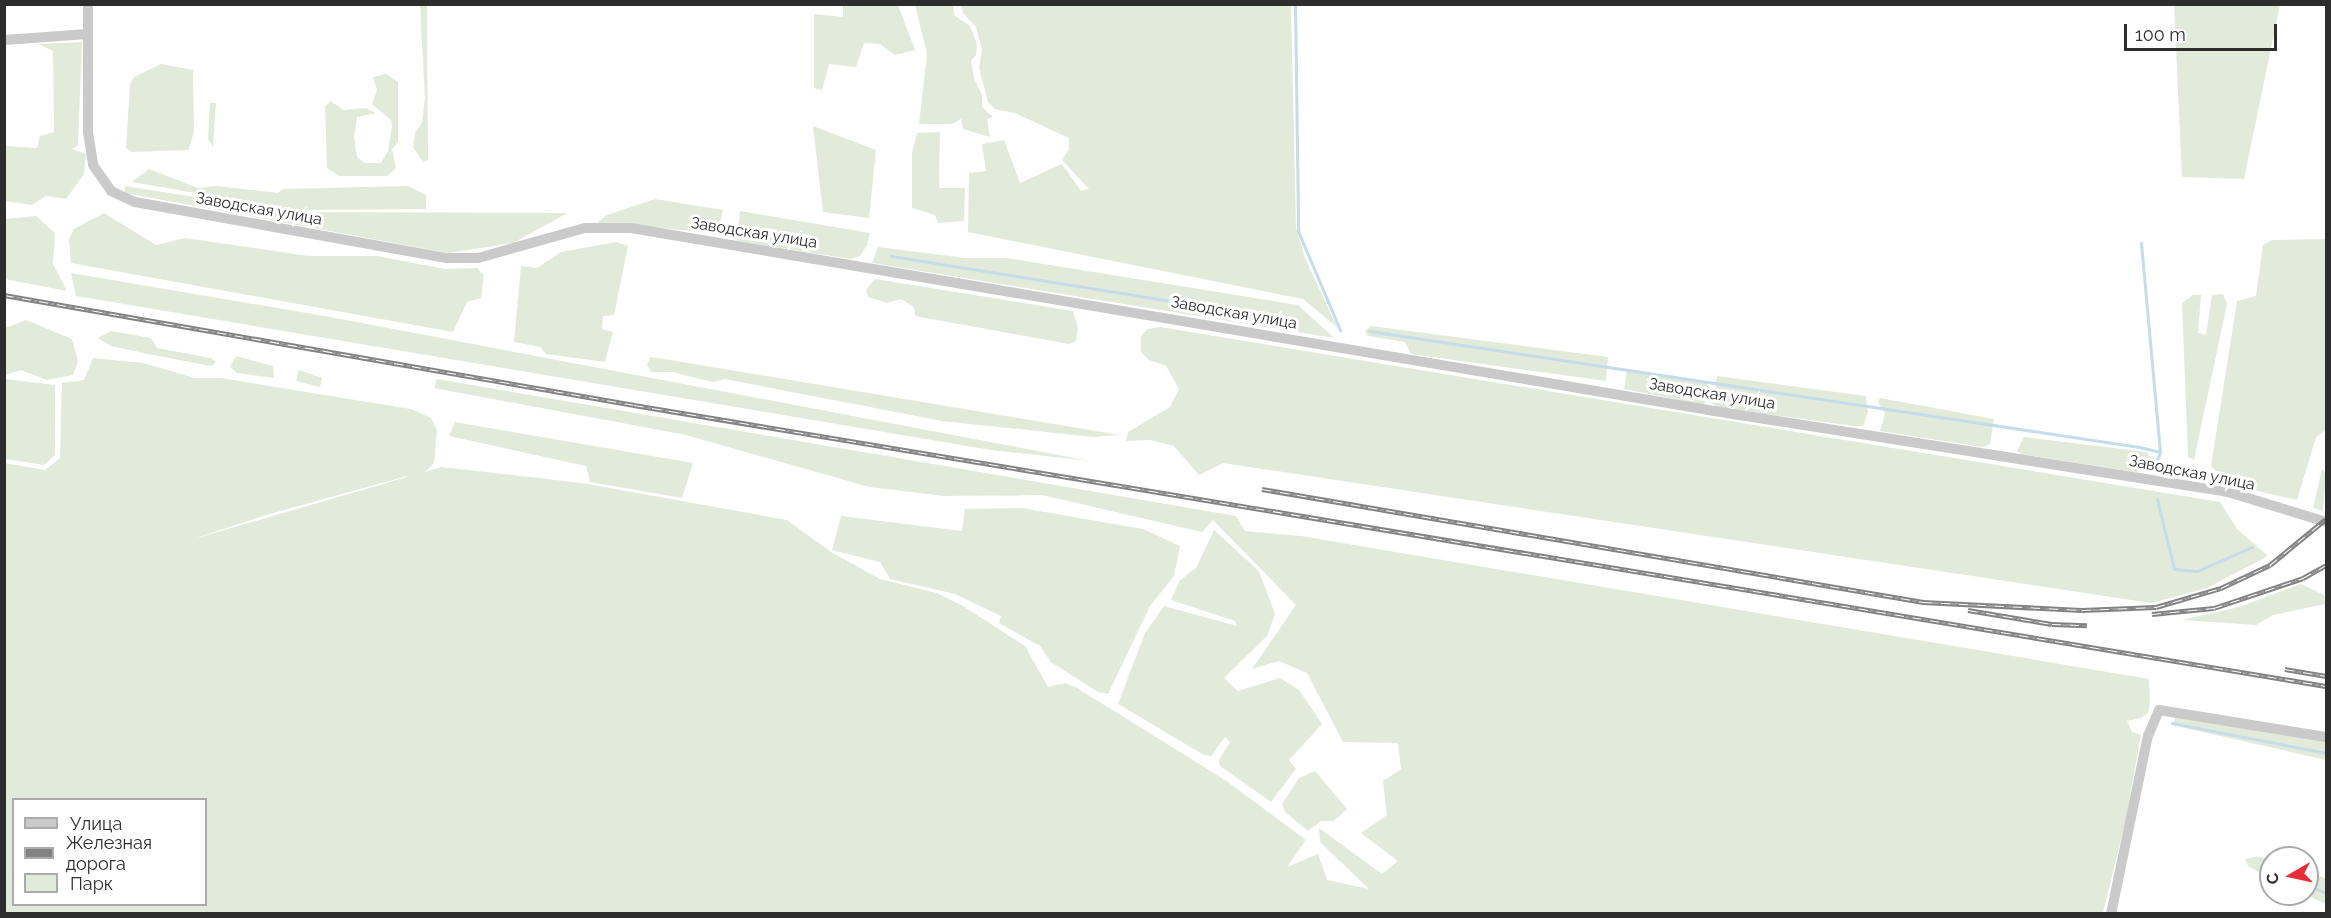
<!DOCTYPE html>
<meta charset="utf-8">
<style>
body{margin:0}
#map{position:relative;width:2331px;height:918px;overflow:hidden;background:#fff;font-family:Raleway,sans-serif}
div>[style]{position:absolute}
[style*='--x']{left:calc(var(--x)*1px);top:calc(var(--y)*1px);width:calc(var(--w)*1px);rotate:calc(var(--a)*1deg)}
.green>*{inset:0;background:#e2ebda}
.stream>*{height:3px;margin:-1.5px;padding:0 1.5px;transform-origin:1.5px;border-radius:1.5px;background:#c5dceb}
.minor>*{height:10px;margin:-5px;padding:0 5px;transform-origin:5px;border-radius:5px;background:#cacaca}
.rail>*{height:5px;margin-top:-2.5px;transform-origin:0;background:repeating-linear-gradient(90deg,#fff 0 9px,#828282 0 18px);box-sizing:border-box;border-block:2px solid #828282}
span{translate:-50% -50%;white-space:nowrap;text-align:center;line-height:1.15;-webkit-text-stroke:6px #fff;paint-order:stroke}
.street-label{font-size:16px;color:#2d2d2d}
.frame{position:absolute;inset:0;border:6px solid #2d2d2d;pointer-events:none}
.legend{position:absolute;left:12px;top:798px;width:195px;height:108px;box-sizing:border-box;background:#fff;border:2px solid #ababab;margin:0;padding:8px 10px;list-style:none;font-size:18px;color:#2d2d2d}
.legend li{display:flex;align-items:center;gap:12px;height:30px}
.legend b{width:30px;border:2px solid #ababab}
.north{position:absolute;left:2259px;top:846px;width:60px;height:60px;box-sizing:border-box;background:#fff;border:2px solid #ababab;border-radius:50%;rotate:261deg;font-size:16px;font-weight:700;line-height:24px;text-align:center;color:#2d2d2d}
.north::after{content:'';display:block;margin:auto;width:21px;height:27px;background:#e62c36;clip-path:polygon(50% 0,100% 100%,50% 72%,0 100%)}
.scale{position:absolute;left:2124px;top:24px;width:153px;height:27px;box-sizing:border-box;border:3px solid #2d2d2d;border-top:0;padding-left:8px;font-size:18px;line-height:21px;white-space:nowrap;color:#2d2d2d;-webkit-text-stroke:4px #fff;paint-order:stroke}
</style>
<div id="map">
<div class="green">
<i style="clip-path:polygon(420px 5px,427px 5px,427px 31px,428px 147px,428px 160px,423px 162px,413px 147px,415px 133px,422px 123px,425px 98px)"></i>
<i style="clip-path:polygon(843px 5px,898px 5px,915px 50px,895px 55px,880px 44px,864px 43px,856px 67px,829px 64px,822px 90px,814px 88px,814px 14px,843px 17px)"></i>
<i style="clip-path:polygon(915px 5px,953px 5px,954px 15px,970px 26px,977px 44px,976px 55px,971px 61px,974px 78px,982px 95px,982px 107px,993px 117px,987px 119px,990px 137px,963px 129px,961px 119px,952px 124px,919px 124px,927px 54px)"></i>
<i style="clip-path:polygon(961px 5px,1291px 5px,1296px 228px,1305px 258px,1337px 327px,1303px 299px,968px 232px,969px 173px,986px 171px,982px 144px,1004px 140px,1020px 183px,1062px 164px,1081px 191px,1089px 189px,1062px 160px,1069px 149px,1069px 138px,1015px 113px,995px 109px,988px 102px,979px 68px,982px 50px,976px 27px,963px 13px)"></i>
<i style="clip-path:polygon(2174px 5px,2280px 5px,2244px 179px,2182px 177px)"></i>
<i style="clip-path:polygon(82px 42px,78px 145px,72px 149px,86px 154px,84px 174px,66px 199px,46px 196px,32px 205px,5px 201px,5px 146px,37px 148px,40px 136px,54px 132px,53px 51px,38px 44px)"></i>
<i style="clip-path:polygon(161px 64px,193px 70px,194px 132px,190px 145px,188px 150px,132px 152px,126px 148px,130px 84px,134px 77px)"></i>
<i style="clip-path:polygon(386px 74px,398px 82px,398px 142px,392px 149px,396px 168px,387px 176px,339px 176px,327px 168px,325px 106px,331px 101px,343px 110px,365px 108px,376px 113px,357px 117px,354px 138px,357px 157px,364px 163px,381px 163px,388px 151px,392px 126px,391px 120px,372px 104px,377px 90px,373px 77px)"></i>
<i style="clip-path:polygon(210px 103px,216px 103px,213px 147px,208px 139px)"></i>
<i style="clip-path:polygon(813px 126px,876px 150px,869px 218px,823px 212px)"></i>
<i style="clip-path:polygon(940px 132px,939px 188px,965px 188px,964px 221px,938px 223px,935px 215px,912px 208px,912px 153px,917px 133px)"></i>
<i style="clip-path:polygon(149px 169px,198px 188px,217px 186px,278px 193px,283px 189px,408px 186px,426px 195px,426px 209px,293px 210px,132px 182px)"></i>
<i style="clip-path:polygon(125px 186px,292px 212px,567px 213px,513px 243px,448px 253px,125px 193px)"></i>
<i style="clip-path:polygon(655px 199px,723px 210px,719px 228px,715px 234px,629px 224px,596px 224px,607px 215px)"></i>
<i style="clip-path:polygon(740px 211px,870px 233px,867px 245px,860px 256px,851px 259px,737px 241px)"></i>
<i style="clip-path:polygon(104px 213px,156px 245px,185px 238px,309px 256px,377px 256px,445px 269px,477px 268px,484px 275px,481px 298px,467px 302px,453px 332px,71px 263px,69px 239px,74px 229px)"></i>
<i style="clip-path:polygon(36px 216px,55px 233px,53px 264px,67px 291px,5px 279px,5px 219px)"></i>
<i style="clip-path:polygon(2326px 239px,2326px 430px,2316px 437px,2297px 500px,2231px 485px,2211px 466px,2237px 301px,2256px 296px,2263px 245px,2272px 240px)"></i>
<i style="clip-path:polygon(616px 242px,628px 246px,614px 315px,603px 316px,602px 329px,613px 332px,605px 362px,546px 354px,540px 347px,514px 342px,521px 266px,537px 268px,561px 252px)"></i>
<i style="clip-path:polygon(878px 247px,965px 258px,1007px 258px,1298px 305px,1334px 338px,872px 263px)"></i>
<i style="clip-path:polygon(71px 273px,330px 317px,1090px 461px,991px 450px,76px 296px)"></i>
<i style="clip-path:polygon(875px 279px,1073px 311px,1078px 328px,1076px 341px,1069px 344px,915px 316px,914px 307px,901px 299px,887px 303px,868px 297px,866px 290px)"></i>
<i style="clip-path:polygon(2223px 294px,2227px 304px,2194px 460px,2188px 457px,2182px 303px,2193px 295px,2201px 295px,2198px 333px,2206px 335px,2212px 295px)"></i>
<i style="clip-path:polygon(26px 320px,72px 339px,78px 361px,73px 375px,47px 380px,21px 370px,5px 375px,5px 328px)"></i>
<i style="clip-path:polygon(1371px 326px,1608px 357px,1606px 381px,1411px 354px,1405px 342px,1368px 336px,1365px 331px)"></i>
<i style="clip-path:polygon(1160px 327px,2220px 502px,2237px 529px,2268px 556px,2207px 588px,2151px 603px,1223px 463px,1199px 475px,1174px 446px,1150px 440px,1126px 441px,1128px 432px,1170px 407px,1179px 389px,1166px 366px,1149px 360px,1141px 352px,1141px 336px,1147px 329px)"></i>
<i style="clip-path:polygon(111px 331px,151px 338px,157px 348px,211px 358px,216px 362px,211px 366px,158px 356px,111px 346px,98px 338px)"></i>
<i style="clip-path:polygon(236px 356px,273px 366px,274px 378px,237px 373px,230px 367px)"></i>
<i style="clip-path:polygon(650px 357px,670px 360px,1120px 435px,1093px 437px,942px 421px,725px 379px,713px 382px,672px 372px,651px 372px,647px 365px)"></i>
<i style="clip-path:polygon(evenodd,93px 358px,143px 363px,195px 378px,221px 378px,411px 409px,431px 418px,437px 430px,434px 463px,425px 472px,441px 467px,582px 483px,787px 520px,831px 552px,880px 579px,937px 593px,963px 606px,1025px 646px,1048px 687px,1065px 683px,1077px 688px,1225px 780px,1306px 840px,1287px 867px,1318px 854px,1327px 880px,1369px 889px,1320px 842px,1319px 828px,1382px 874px,1398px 861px,1361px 833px,1387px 815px,1383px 781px,1401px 769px,1398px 743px,1343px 742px,1307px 673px,1279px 661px,1252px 669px,1296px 605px,1213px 520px,1202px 532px,1042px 495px,945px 496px,869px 487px,686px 435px,434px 388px,437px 379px,1236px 516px,1245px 531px,1301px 536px,2149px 679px,2150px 704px,2148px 713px,2141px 718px,2127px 721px,2132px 732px,2141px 735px,2126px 819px,2103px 913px,5px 913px,4px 463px,45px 470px,60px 458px,62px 383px,84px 380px,93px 358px,407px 476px,407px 477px,190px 540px,266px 515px,407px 476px,93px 358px,14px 800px,206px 800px,206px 904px,14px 904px,14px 800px)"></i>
<i style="clip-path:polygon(299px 370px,322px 378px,320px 387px,296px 381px)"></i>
<i style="clip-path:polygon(1627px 370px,1708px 383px,1706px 401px,1704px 405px,1624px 389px)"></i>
<i style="clip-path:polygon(1717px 376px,1866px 396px,1868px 412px,1863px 426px,1853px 426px,1716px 407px,1712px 403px)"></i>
<i style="clip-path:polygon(5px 379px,55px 385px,55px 455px,44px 465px,5px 459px)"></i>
<i style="clip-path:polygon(1880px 398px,1994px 419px,1990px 444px,1982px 447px,1880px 431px,1885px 414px,1878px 402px)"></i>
<i style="clip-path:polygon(455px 422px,693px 463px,682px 498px,590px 482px,586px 466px,449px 436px)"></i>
<i style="clip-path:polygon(2024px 437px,2147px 452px,2150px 458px,2146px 470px,2135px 472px,2021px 454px,2017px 451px)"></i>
<i style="clip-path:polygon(2322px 469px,2326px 474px,2323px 511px,2313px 508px)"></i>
<i style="clip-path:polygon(1022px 508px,1143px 529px,1180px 546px,1174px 576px,1150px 606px,1108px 694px,1098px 692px,1051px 662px,1040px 646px,999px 623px,1001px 616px,955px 594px,890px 579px,880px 562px,832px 550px,841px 516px,962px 531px,965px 509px)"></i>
<i style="clip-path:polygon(1214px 530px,1259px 571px,1275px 614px,1267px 636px,1224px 678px,1238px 691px,1280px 678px,1299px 690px,1322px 724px,1289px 760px,1296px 769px,1271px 802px,1220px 766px,1219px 760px,1230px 742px,1225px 737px,1211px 756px,1204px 755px,1118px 704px,1145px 633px,1164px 606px,1237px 626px,1235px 621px,1171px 600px,1180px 580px,1196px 568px)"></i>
<i style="clip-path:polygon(2301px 584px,2324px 595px,2325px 604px,2273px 615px,2256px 625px,2182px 620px,2239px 607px)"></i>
<i style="clip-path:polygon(2176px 717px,2326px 734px,2326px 760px,2172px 725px)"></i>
<i style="clip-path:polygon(1315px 771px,1347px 809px,1334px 821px,1321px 821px,1308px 831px,1285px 812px,1282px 804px,1299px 778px)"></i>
<i style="clip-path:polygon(2255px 857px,2275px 858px,2271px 858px,2271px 879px,2248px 866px,2245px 859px)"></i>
<i style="clip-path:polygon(2307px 871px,2326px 879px,2326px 904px,2304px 894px)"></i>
</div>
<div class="stream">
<i style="--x:1295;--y:4;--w:227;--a:89.2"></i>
<i style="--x:1298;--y:231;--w:108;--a:67"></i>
<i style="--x:2141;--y:243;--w:210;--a:84.8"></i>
<i style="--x:891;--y:256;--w:400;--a:9.1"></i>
<i style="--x:1369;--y:331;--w:779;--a:8.57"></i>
<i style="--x:2139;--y:447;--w:22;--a:13"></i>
<i style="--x:2160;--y:452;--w:11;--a:112"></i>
<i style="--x:2157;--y:499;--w:72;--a:76.3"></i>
<i style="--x:2174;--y:569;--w:23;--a:5"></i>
<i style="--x:2197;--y:571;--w:60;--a:-23.6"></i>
<i style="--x:2172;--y:723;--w:157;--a:11"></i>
<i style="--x:2266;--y:867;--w:5;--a:22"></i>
<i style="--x:2307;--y:885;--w:21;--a:23"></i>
</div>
<div class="minor">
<i style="--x:88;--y:4;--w:128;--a:90"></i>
<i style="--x:88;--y:132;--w:33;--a:81"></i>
<i style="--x:93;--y:165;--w:32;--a:55"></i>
<i style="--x:111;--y:191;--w:26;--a:25"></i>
<i style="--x:135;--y:202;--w:317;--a:10.2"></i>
<i style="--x:447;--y:258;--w:31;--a:0"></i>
<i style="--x:478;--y:258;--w:111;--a:-15.7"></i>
<i style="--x:585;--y:228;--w:46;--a:0"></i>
<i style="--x:631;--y:228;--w:1092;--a:9.59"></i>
<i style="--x:1708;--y:410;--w:526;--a:8.96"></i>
<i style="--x:2228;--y:492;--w:102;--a:17"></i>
<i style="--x:4;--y:40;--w:84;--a:-4.1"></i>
<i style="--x:2111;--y:914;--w:182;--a:-78.3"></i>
<i style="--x:2148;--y:736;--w:28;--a:-67"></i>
<i style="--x:2159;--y:710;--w:169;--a:9.2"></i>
</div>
<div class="rail">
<i style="--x:4;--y:295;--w:640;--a:9.9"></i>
<i style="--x:634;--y:405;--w:1715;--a:9.43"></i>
<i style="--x:1262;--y:489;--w:671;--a:9.7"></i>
<i style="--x:1923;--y:602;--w:159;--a:2.9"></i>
<i style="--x:2082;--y:610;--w:74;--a:-2.3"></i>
<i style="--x:2156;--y:607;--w:68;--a:-16.3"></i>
<i style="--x:2221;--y:588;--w:54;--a:-25.1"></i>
<i style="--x:2270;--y:565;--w:72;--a:-39.4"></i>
<i style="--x:1968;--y:610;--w:85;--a:9.5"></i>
<i style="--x:2052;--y:624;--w:35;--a:2"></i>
<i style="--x:2152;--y:614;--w:62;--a:-5.5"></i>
<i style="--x:2214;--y:608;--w:94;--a:-18.6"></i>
<i style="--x:2303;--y:578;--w:26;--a:-29"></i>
<i style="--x:2285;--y:669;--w:42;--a:9.7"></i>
</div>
<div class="street-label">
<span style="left:259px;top:209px;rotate:10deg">Заводская улица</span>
<span style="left:754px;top:233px;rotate:9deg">Заводская улица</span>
<span style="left:1234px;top:313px;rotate:10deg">Заводская улица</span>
<span style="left:1712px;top:394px;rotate:9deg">Заводская улица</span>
<span style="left:2192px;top:473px;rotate:11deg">Заводская улица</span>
</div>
<div class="frame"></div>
<ul class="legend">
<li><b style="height:8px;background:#cacaca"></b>Улица</li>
<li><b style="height:8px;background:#828282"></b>Железная дорога</li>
<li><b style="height:16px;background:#e2ebda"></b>Парк</li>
</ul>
<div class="north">С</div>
<div class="scale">100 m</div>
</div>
